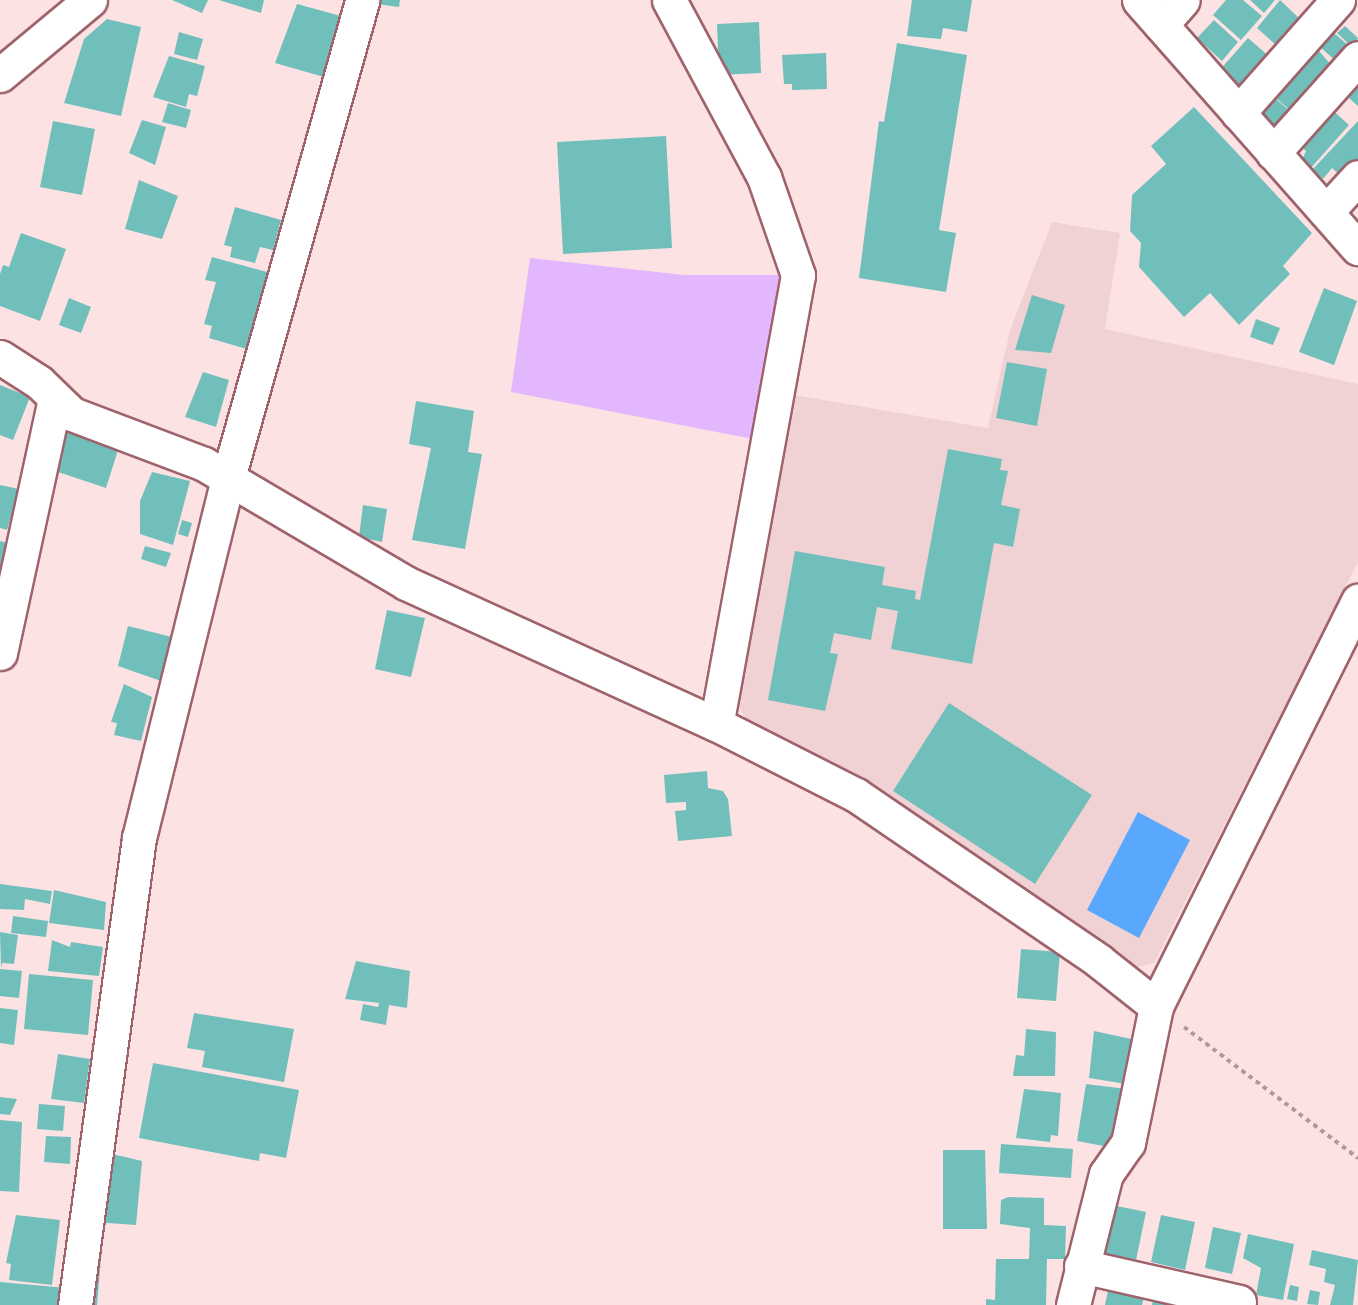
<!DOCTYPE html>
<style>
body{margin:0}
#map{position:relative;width:1358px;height:1305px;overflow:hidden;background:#fde2e4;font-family:Commissioner,sans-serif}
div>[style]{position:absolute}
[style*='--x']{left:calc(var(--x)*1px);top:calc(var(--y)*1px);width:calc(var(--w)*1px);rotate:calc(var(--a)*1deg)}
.built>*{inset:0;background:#f1d2d4}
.green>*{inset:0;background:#e2b7fd}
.water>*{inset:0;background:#59a8fd}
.building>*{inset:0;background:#71bfbb}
.path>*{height:4px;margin-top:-2px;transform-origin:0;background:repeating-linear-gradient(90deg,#b1989a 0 4.5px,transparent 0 9px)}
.roads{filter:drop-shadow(2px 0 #9e636b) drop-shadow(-2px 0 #9e636b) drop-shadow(0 2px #9e636b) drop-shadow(0 -2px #9e636b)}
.minor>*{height:33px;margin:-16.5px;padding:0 16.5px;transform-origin:16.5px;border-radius:16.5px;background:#fff}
span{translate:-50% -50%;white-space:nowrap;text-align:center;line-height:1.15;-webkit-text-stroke:5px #f7f7f7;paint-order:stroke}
</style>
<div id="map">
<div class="built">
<i style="clip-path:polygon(1052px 222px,1120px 233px,1105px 329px,1358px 384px,1358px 562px,1154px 963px,1134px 968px,748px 722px,736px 702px,794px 395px,988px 428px,1010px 330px)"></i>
</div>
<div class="green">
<i style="clip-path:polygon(530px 258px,684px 275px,785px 275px,758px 440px,511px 392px)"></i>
</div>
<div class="water">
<i style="clip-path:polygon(1138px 812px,1190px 840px,1139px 938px,1087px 910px)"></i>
</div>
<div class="building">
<i style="clip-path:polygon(172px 0,208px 0,202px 13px)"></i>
<i style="clip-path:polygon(219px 0,264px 0,261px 13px)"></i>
<i style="clip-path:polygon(376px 0,400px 0,399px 7px,376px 4px)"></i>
<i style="clip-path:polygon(912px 0,972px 0,967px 32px,943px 28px,941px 39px,907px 36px)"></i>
<i style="clip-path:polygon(1226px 0,1243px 0,1262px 16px,1241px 40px,1213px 15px)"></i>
<i style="clip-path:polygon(1250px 0,1275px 0,1264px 13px)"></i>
<i style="clip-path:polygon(1280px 0,1302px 21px,1278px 47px,1257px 28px)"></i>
<i style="clip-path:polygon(297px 4px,341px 16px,324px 77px,275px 63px)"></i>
<i style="clip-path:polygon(107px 19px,141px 27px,121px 116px,64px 103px,84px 39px)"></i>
<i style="clip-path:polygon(1214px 20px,1238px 42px,1222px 61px,1197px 38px)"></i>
<i style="clip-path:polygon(759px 22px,761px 73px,719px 75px,717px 24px)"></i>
<i style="clip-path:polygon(1345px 26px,1358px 38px,1353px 48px,1337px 33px)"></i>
<i style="clip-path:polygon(179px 32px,203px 39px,197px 60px,174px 54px)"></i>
<i style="clip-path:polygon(1333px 32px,1350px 47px,1337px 62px,1320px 47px)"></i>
<i style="clip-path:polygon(1248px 38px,1271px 58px,1237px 89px,1218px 72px)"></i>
<i style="clip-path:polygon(897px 43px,967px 55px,939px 230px,956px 233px,946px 292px,859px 278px,879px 121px,884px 122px)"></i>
<i style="clip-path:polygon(1313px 44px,1332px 66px,1292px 112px,1275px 97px,1282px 90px,1276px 84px)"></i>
<i style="clip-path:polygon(826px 53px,827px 89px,792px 90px,792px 84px,784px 84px,782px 55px)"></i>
<i style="clip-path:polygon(169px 56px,205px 66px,197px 96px,189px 94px,186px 107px,153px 97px)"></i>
<i style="clip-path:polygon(1358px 74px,1358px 106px,1342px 92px)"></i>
<i style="clip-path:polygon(1275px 98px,1291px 112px,1276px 128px,1260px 114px)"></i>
<i style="clip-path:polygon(168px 103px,191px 110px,186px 128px,162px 122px)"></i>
<i style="clip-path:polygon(1194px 107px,1312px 233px,1283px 266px,1290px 274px,1239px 325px,1210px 293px,1184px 317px,1139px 267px,1141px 243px,1130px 231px,1132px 195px,1166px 164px,1151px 146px)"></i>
<i style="clip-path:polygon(1329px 107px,1349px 125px,1310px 169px,1301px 162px,1306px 151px,1297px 143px)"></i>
<i style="clip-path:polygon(142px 120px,166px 127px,155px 165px,129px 153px)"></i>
<i style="clip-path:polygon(53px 121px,95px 129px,82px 195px,40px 187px)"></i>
<i style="clip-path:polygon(1358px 121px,1358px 163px,1344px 179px,1332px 168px,1323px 179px,1312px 170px)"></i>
<i style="clip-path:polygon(666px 136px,672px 248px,563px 254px,557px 142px)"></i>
<i style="clip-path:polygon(139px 180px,178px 196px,162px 239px,125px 229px)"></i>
<i style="clip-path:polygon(235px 207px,281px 220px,273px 250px,260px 247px,255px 263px,230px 257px,232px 247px,224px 245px)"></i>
<i style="clip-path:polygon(21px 233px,66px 249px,40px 321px,0 306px,0 274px,3px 265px,9px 267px)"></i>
<i style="clip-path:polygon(212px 257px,271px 273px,250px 350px,209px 338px,212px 326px,204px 324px,216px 282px,205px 280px)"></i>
<i style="clip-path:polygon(1324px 288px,1357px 301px,1334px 365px,1299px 352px)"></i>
<i style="clip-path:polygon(1032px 295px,1065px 305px,1051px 353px,1015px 350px)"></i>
<i style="clip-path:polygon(69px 298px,91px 307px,81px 333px,59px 325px)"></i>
<i style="clip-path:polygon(1256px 319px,1280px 328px,1273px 345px,1250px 337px)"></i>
<i style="clip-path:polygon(1007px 362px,1047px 369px,1037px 426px,996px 418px)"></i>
<i style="clip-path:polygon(203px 372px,229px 380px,216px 427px,185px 417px)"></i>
<i style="clip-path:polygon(0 385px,30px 397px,13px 440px,0 435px)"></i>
<i style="clip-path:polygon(416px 401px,474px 411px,468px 452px,482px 454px,465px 549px,412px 540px,431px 448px,409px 444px)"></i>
<i style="clip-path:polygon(68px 431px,119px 447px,106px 488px,55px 471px)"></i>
<i style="clip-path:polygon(948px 449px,1002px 459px,1000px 470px,1008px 471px,1001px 505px,1020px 509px,1013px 547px,994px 543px,972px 664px,891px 649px,898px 611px,877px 607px,871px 640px,834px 633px,830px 653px,838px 654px,825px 711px,768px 700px,795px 551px,885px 567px,882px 585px,916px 591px,915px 599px,920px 600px)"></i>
<i style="clip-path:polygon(152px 472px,190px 481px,173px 545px,140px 534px,140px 501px)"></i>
<i style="clip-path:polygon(0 485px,19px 489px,7px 530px,0 528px)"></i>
<i style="clip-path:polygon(363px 505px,387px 509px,382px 542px,359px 537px)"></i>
<i style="clip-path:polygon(182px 520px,192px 523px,188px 537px,178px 534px)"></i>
<i style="clip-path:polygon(0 541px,14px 545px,0 579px)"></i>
<i style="clip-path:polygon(145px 546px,171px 553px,166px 567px,141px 559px)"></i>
<i style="clip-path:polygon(387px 610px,425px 618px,411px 677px,375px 669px)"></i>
<i style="clip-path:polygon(128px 626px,172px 637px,161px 681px,118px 666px)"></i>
<i style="clip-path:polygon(124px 684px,152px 697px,141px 741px,114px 735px,117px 723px,111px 722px)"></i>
<i style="clip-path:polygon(949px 703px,1092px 795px,1035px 884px,893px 791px)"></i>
<i style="clip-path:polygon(707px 771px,708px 788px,723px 791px,728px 799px,732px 836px,678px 841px,675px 811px,686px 810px,686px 802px,666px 803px,664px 775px)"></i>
<i style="clip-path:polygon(0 884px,52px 891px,50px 904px,25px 899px,24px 910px,0 909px)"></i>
<i style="clip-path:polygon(54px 890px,106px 902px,104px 930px,49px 923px)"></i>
<i style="clip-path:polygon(13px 916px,48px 921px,46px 937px,11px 933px)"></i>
<i style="clip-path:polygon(0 932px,18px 935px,14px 964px,2px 963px,1px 968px)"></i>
<i style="clip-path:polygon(52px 940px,70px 947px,71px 942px,103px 947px,99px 976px,48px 971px)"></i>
<i style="clip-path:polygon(1021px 949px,1060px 952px,1056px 1001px,1017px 998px)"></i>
<i style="clip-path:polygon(356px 961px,410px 971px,407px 1008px,389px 1005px,386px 1025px,360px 1020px,363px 1004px,378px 1007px,379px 1003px,345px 999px)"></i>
<i style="clip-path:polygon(0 969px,22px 971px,19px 998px,0 996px)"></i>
<i style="clip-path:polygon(29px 974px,93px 980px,88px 1035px,24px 1029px)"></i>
<i style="clip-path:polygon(0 1008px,18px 1010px,14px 1045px,0 1043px)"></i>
<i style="clip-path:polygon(194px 1013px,294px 1029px,284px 1082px,202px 1067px,205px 1051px,187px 1048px)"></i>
<i style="clip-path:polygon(1026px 1029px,1056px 1032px,1055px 1076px,1013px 1076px,1016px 1055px,1024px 1056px)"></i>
<i style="clip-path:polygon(1094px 1031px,1136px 1040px,1132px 1085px,1089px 1078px)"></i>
<i style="clip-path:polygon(58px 1054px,90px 1059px,84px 1103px,51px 1099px)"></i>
<i style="clip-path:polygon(153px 1063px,299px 1090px,286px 1158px,260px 1153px,259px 1161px,139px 1138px)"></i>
<i style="clip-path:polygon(1086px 1084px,1127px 1089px,1117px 1138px,1110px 1137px,1109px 1147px,1077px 1141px)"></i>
<i style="clip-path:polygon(1024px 1089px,1061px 1093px,1058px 1136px,1051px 1135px,1050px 1142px,1016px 1138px)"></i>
<i style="clip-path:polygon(0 1097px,17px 1099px,10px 1115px,0 1114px)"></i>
<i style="clip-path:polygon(39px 1104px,65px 1106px,63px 1131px,37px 1129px)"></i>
<i style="clip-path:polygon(0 1120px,22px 1122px,19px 1192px,0 1191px)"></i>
<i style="clip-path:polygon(46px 1136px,71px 1137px,70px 1164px,44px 1162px)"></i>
<i style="clip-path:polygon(1001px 1144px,1073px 1149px,1071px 1178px,999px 1173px)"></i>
<i style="clip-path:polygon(943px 1150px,985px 1150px,987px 1229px,943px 1229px)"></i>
<i style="clip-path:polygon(108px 1153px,142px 1161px,136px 1225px,94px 1222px)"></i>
<i style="clip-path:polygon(1008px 1197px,1044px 1198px,1044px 1225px,1066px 1226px,1065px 1259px,1047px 1259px,1046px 1305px,986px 1305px,986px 1299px,995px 1300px,996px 1259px,1029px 1259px,1030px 1228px,1000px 1224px,1001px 1200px)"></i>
<i style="clip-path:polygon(1112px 1205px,1146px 1212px,1136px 1260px,1103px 1253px)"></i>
<i style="clip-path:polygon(16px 1215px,60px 1220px,52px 1285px,9px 1280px,11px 1264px,6px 1263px)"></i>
<i style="clip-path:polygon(1161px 1215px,1195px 1222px,1185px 1270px,1151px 1262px)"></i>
<i style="clip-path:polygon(91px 1223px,104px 1224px,97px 1305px,84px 1305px)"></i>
<i style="clip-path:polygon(1213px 1227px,1241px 1233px,1232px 1274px,1205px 1268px)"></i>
<i style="clip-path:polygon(1248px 1234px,1294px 1244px,1283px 1300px,1256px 1295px,1261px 1268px,1243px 1258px)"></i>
<i style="clip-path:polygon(1312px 1250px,1358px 1260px,1353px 1305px,1330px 1305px,1335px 1285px,1324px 1282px,1326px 1269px,1309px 1265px)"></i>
<i style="clip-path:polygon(0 1282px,67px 1288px,65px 1305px,0 1305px)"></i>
<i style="clip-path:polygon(1290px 1285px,1299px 1287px,1297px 1301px,1287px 1299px)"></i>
<i style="clip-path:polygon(1109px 1286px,1145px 1293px,1142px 1305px,1105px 1305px)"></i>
<i style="clip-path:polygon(1310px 1290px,1320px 1292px,1318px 1305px,1307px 1304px)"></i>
<i style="clip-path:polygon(1154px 1294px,1195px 1305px,1152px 1305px)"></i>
</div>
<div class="path">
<i style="--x:1184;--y:1027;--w:218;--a:37"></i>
</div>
<div class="roads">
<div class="minor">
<i style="--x:669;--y:0;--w:201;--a:61.8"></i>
<i style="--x:764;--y:177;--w:104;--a:70.9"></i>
<i style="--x:798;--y:275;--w:456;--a:100.3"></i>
<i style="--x:1139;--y:0;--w:331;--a:48.6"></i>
<i style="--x:1161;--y:25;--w:33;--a:-49"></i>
<i style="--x:0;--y:75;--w:117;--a:-39.8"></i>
<i style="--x:1238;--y:113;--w:151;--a:-48.5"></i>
<i style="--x:1273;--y:153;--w:127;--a:-48.2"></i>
<i style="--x:1326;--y:212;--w:47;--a:-47.6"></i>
<i style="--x:0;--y:357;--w:46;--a:32.7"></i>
<i style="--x:39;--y:382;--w:46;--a:44.1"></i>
<i style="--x:72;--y:414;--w:141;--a:20.7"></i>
<i style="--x:204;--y:464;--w:234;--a:30.5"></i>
<i style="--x:406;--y:583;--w:341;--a:24.5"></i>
<i style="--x:716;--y:724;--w:157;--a:26.9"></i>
<i style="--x:856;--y:795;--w:294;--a:34.3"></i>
<i style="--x:1099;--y:961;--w:73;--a:38.3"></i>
<i style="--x:0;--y:653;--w:260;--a:-77.8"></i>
<i style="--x:1081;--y:1266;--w:162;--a:12.8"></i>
<i style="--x:75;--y:1305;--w:471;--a:-82.2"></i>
<i style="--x:139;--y:838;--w:371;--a:-76.1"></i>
<i style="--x:228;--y:478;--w:496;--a:-74.3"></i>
<i style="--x:1073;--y:1305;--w:135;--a:-75.9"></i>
<i style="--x:1106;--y:1174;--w:38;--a:-55"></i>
<i style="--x:1128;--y:1143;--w:140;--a:-78.4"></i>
<i style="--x:1156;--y:1006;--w:453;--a:-63.5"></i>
</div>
</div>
</div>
